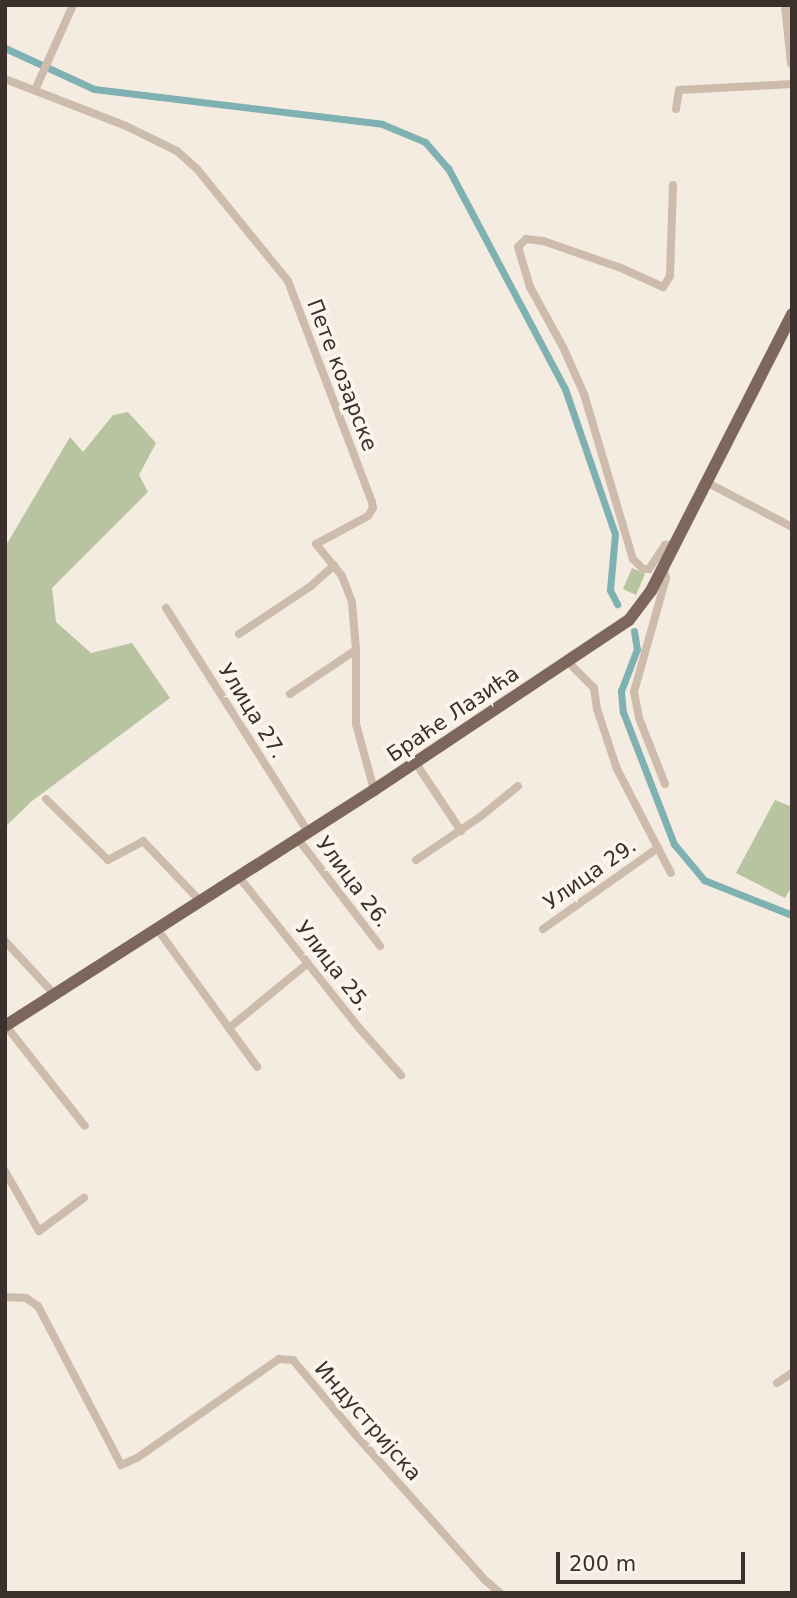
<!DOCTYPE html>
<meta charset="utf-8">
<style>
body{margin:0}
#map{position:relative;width:797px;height:1598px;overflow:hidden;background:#f4ebe1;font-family:"DejaVu Sans",sans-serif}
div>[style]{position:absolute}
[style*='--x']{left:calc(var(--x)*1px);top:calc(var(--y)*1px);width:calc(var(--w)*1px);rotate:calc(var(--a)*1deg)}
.green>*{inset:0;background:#b8c4a0}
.canal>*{height:7px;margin:-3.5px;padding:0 3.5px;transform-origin:3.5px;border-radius:3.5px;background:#7fb0b2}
.minor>*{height:8px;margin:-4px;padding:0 4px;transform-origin:4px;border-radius:4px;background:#cdbbac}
.tertiary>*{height:10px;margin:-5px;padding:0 5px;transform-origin:5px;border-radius:5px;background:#cdbbac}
.primary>*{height:12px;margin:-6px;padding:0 6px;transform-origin:6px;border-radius:6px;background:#7d675c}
span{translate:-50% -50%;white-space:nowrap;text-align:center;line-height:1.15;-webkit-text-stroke:7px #fbf5ee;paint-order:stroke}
.street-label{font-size:21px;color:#3b302b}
.frame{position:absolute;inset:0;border:7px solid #3b302b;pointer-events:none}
.scale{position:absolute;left:556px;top:1552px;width:189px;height:32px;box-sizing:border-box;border:4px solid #3b302b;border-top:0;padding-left:9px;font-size:21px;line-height:24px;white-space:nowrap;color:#3b302b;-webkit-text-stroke:5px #fbf5ee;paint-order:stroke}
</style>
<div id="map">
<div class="green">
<i style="clip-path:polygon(128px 412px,156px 443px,139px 475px,148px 492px,52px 588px,56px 622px,91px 653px,132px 643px,170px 698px,32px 801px,5px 827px,5px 547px,70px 437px,83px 452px,113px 415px)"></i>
<i style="clip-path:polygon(632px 568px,645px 574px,636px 595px,623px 589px)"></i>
<i style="clip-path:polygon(775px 800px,792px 807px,792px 886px,785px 898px,736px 873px)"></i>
</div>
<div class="canal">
<i style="--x:5;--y:48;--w:98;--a:24.7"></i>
<i style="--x:94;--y:89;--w:290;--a:6.9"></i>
<i style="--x:382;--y:124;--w:47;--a:22.7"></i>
<i style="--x:425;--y:142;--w:35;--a:49"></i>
<i style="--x:448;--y:168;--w:250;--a:62.1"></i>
<i style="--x:565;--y:389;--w:153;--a:71"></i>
<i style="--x:615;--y:534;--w:56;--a:95.1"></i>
<i style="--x:610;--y:590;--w:16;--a:63"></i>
<i style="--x:634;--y:631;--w:18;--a:81"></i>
<i style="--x:637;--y:649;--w:45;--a:110.9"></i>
<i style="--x:621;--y:691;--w:21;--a:85"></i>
<i style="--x:623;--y:712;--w:142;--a:68.9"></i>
<i style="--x:674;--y:844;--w:47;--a:50.2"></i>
<i style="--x:704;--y:880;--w:95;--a:21.7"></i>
</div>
<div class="minor">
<i style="--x:5;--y:79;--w:130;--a:21.2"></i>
<i style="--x:126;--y:126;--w:57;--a:26.1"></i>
<i style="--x:177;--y:151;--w:27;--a:42"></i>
<i style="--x:197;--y:169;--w:144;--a:50.9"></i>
<i style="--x:288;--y:281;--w:236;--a:69.2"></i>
<i style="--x:372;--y:502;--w:6;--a:81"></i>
<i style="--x:373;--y:508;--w:9;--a:122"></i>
<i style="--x:368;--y:516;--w:59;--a:151.7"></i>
<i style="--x:316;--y:544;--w:41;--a:50.9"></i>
<i style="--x:342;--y:576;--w:28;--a:69"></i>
<i style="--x:352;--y:602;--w:48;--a:85.2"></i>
<i style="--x:356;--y:650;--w:74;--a:90"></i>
<i style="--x:356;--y:724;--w:68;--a:74.7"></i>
<i style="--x:35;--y:90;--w:93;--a:-65.9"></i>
<i style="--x:676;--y:109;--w:19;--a:-81"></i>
<i style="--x:679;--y:90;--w:113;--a:-3"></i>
<i style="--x:673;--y:185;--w:91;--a:91.9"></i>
<i style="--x:670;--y:276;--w:13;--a:122"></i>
<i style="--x:663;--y:287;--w:46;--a:-155.7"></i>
<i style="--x:621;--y:268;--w:83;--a:-160.9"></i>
<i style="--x:543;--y:241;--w:17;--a:-173"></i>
<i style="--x:526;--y:239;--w:11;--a:135"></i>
<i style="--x:518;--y:247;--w:42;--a:73.3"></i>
<i style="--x:530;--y:287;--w:68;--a:61.2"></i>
<i style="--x:563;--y:347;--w:51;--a:65.9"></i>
<i style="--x:584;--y:394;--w:172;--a:73.5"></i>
<i style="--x:633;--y:559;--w:14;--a:45"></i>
<i style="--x:643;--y:569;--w:6;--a:0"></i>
<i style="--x:649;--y:569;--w:29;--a:-56"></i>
<i style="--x:665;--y:545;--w:9;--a:-6"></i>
<i style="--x:706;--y:482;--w:97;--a:27.6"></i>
<i style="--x:663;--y:567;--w:11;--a:75"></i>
<i style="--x:666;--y:578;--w:118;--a:105.7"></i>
<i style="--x:634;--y:692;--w:26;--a:79"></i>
<i style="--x:639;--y:718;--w:71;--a:68.5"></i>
<i style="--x:166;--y:608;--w:265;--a:57.6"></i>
<i style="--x:239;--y:634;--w:87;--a:-33.7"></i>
<i style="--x:311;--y:586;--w:31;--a:-42"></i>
<i style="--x:567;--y:661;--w:38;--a:45"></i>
<i style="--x:594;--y:688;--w:21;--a:82"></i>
<i style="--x:597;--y:709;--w:63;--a:71.6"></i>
<i style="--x:617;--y:769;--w:117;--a:62.6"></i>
<i style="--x:290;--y:694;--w:79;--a:-33.7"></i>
<i style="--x:415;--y:762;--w:83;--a:56.3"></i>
<i style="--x:46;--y:799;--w:87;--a:44.5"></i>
<i style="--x:108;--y:860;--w:40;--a:-28"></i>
<i style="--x:143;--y:841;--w:84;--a:46.4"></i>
<i style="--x:298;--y:839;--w:135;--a:52.5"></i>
<i style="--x:416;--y:860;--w:77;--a:-33.9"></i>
<i style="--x:480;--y:817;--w:49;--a:-39.2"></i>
<i style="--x:239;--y:877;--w:194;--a:51.5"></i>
<i style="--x:360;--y:1029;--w:62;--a:48.3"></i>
<i style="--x:543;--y:929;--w:141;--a:-35.2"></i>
<i style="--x:158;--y:930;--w:169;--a:54.1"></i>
<i style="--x:5;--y:941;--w:74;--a:47.2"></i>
<i style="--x:6;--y:1026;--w:127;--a:51.7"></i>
<i style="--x:229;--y:1028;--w:102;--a:-39.4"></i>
<i style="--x:5;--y:1171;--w:69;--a:60.5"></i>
<i style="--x:39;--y:1231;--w:56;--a:-36.3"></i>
<i style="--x:5;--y:1297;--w:21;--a:3"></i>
<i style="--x:26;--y:1298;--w:14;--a:34"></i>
<i style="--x:38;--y:1306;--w:179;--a:62.4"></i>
<i style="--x:121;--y:1465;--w:17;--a:-24"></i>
<i style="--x:137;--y:1458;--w:173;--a:-34.9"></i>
<i style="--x:279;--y:1359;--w:14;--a:4"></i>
<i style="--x:293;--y:1360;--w:95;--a:50.1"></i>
<i style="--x:354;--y:1433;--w:197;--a:48.3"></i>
<i style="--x:485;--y:1580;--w:20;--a:41"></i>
<i style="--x:777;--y:1383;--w:18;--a:-34"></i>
</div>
<div class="tertiary">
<i style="--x:786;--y:5;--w:59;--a:84.2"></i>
</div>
<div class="primary">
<i style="--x:5;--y:1026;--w:438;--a:-32.6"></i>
<i style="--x:374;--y:790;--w:306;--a:-33.7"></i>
<i style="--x:629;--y:620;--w:36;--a:-53"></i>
<i style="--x:651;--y:591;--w:311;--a:-63"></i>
</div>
<div class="street-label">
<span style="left:342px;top:375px;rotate:69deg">Пете козарске</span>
<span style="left:252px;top:711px;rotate:58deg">Улица 27.</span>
<span style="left:453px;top:714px;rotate:-34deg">Браће Лазића</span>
<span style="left:590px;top:874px;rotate:-35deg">Улица 29.</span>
<span style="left:353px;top:882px;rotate:53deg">Улица 26.</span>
<span style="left:333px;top:966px;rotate:52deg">Улица 25.</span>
<span style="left:368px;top:1421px;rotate:49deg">Индустријска</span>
</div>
<div class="frame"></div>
<div class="scale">200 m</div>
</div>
